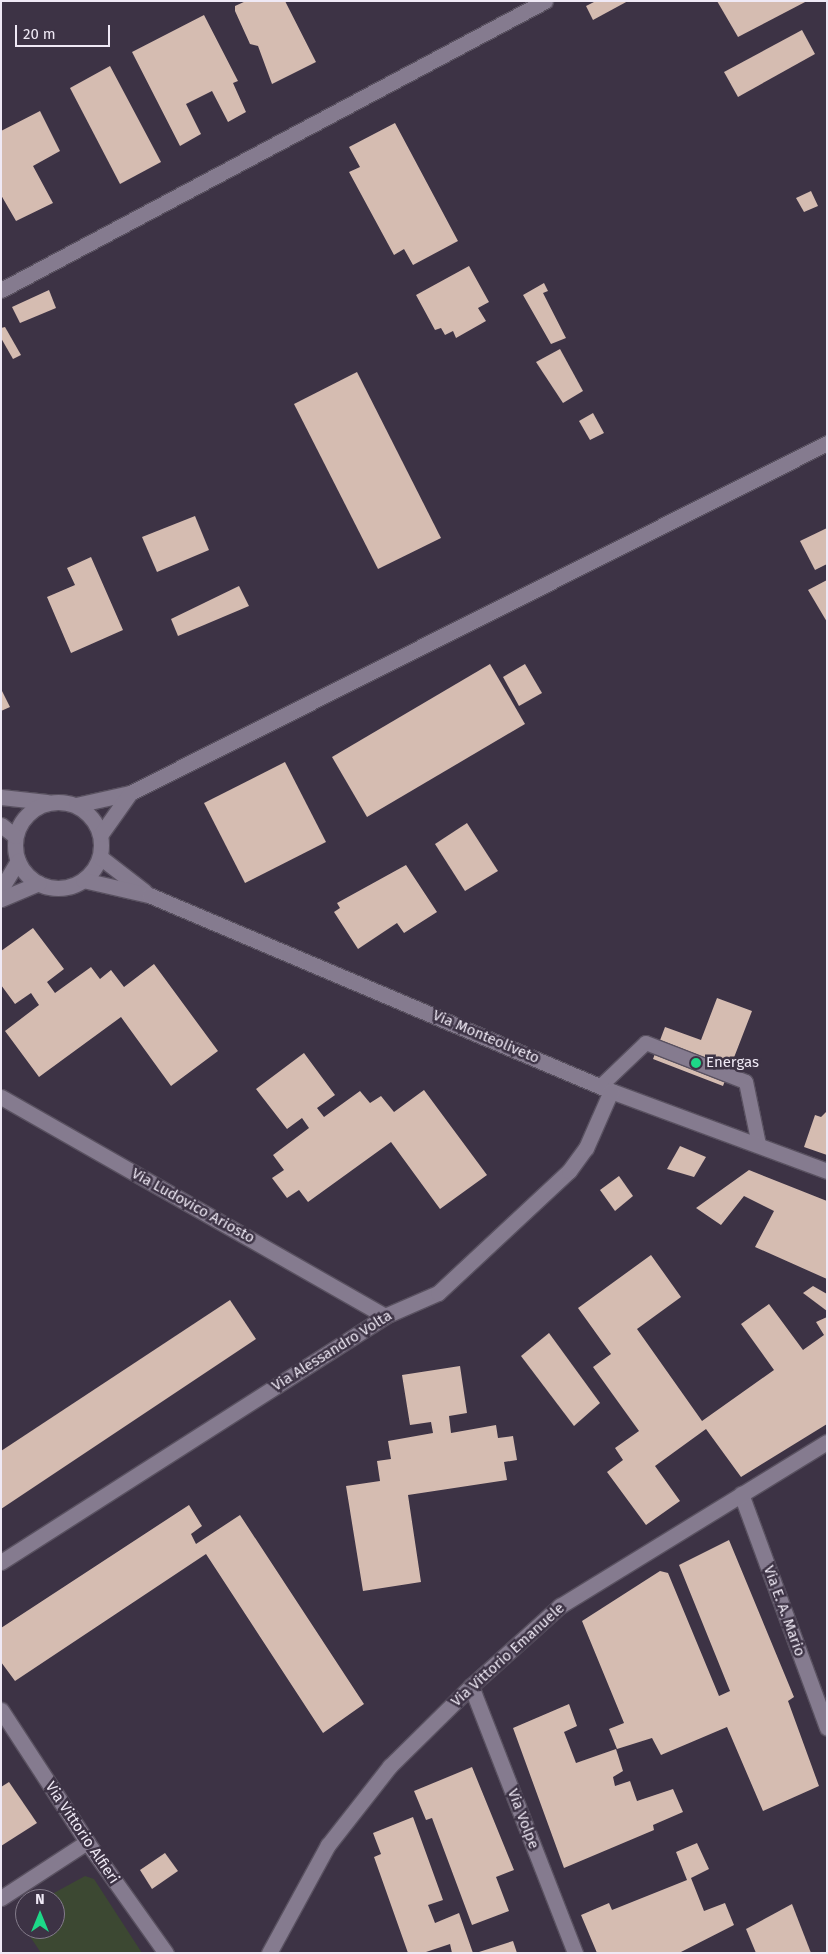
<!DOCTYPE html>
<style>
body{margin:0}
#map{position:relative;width:828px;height:1954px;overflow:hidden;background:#3d3345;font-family:"Fira Sans",sans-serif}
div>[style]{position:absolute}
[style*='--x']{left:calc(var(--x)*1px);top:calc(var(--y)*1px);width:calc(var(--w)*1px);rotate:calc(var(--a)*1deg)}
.green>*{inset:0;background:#3c4832}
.building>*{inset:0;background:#d5bcb1}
.roads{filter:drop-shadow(1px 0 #595160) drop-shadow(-1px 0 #595160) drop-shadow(0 1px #595160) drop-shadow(0 -1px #595160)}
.lane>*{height:14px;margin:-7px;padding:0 7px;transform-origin:7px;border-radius:7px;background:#857b8f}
.street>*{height:15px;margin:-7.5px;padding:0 7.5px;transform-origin:7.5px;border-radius:7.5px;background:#857b8f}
.street>.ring{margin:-7.5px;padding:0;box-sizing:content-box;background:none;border:15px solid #857b8f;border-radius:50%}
.dots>*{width:14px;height:14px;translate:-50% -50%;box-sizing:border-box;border:2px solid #3d3345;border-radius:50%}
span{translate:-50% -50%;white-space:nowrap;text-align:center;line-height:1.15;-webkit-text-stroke:5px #3d3345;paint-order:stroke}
.street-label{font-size:15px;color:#efe9f5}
.poi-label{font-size:15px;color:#efe9f5}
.left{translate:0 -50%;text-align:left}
.frame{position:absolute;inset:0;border:2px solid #efe9f5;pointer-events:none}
.north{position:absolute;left:15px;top:1889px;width:50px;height:50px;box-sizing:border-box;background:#3d3345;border:1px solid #847c8b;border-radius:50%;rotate:0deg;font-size:14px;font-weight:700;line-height:20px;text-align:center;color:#efe9f5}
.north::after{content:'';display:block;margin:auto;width:18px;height:22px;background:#1dd888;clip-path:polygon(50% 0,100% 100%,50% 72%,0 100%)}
.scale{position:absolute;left:15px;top:25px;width:95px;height:22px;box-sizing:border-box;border:2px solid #efe9f5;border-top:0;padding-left:6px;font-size:15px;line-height:18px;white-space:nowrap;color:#efe9f5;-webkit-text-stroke:4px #3d3345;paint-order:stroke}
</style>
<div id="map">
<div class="green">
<i style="clip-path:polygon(85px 1876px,94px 1879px,142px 1953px,41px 1953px,23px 1926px,23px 1912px,25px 1929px,55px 1929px,55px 1899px,43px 1899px)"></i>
</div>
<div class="building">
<i style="clip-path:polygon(246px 1px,285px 1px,316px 62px,272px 84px,258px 46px,250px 44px,235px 11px,235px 6px)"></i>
<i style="clip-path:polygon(596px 1px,628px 1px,593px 20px,586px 6px)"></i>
<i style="clip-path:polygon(717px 1px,807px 1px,738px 37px)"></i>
<i style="clip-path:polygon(204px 15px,238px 81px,233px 83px,246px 112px,228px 122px,212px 91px,186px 104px,201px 134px,180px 146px,132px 52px)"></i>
<i style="clip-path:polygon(802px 30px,815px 54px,738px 97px,724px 72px)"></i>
<i style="clip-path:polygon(110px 66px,161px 162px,120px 184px,70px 88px)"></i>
<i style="clip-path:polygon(40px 111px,60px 151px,33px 166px,53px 203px,16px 221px,1px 195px,1px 131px)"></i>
<i style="clip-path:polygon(395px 123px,458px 241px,413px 265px,404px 249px,394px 255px,349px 172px,360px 167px,349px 147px)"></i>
<i style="clip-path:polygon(811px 191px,818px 206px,804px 212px,796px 198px)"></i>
<i style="clip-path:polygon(469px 266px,489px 302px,478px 308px,486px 321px,456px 338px,453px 331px,445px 335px,441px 328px,435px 330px,416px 295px)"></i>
<i style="clip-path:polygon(544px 283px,548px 291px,543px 293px,566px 338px,551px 344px,523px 295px)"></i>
<i style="clip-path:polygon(49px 290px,56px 308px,20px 323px,12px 307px)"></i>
<i style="clip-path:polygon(5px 327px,21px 355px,13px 359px,1px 338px,1px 328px)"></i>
<i style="clip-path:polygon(560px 349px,583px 391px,563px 403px,536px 362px)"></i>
<i style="clip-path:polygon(357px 372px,441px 538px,378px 569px,294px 404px)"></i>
<i style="clip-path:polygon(593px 413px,604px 433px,590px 440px,579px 421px)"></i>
<i style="clip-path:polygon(195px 516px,209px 550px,157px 572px,142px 537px)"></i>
<i style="clip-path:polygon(827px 528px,827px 564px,815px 570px,800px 541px)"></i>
<i style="clip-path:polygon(91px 557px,123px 630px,71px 653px,47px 597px,75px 585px,67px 568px)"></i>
<i style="clip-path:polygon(827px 580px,827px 622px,808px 590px)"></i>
<i style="clip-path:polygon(239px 586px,249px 606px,178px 636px,171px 619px)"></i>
<i style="clip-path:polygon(490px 664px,525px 724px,367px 817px,332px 757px)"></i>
<i style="clip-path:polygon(525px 664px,542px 693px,519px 706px,503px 677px)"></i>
<i style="clip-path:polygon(1px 689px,10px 707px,1px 711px)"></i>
<i style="clip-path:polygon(285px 762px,326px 842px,245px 883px,204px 803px)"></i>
<i style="clip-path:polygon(467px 823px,498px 871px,465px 891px,435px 844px)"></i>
<i style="clip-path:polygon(406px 865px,437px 912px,404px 933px,397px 923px,358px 949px,334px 912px,340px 908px,337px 903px)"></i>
<i style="clip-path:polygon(33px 928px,64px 969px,47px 982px,55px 993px,91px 967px,100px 979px,111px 970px,124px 987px,154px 964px,218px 1051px,171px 1086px,121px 1017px,39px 1077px,5px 1031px,39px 1005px,31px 993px,15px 1004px,1px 985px,1px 951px)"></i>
<i style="clip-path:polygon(717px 998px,752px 1011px,723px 1086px,653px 1059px,665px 1027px,701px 1040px)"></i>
<i style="clip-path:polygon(304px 1053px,335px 1095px,317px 1108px,324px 1117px,360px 1091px,370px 1103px,381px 1096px,394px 1112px,424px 1090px,487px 1175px,440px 1209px,391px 1142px,308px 1202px,299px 1190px,287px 1198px,272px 1178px,284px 1170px,273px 1155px,309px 1128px,302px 1118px,287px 1129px,256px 1089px)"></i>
<i style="clip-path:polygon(827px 1111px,827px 1155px,804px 1147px,815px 1115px,821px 1117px)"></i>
<i style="clip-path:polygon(680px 1146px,706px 1157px,694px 1177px,667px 1169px)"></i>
<i style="clip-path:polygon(749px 1170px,827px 1201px,827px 1279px,755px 1247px,774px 1211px,744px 1196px,721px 1225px,696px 1208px)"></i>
<i style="clip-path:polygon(619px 1176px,633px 1196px,615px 1211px,600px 1190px)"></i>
<i style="clip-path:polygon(651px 1255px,681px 1297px,637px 1329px,702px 1421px,774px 1370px,741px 1324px,769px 1304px,803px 1350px,824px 1335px,816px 1322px,827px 1317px,827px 1424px,741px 1477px,706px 1429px,655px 1466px,680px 1501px,646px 1525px,607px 1472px,623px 1460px,615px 1448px,639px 1431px,593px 1367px,611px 1354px,578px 1308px)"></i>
<i style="clip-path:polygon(813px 1286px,827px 1294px,827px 1311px,803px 1293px)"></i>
<i style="clip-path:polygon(230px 1300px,256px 1339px,1px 1509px,1px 1451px)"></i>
<i style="clip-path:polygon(549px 1333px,600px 1403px,574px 1426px,521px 1356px)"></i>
<i style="clip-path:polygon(460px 1366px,467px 1413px,449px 1416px,451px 1433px,496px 1425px,498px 1438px,513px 1436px,517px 1460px,504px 1462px,507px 1480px,408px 1495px,421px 1582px,363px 1591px,346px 1486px,380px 1481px,377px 1461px,391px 1459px,388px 1441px,433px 1433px,431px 1422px,410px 1425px,402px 1375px)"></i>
<i style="clip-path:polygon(189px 1505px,202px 1526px,191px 1534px,196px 1544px,240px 1515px,364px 1704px,323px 1733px,206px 1554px,15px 1681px,1px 1662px,1px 1628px)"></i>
<i style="clip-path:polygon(729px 1540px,794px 1697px,788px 1701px,819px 1786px,763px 1811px,727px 1727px,661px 1755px,652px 1738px,617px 1749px,609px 1729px,624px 1723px,582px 1621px,660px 1571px,668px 1573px,719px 1696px,730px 1691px,679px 1565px)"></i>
<i style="clip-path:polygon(569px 1704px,577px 1726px,564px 1732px,576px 1763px,616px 1749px,623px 1771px,613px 1777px,615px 1786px,630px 1781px,637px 1801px,673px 1789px,683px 1812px,653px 1825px,654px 1830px,564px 1868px,513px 1728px)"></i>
<i style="clip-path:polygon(472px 1767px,514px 1870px,496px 1877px,509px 1911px,472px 1925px,432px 1818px,426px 1820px,414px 1791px)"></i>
<i style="clip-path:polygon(9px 1782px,37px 1823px,1px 1846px,1px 1787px)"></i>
<i style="clip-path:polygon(413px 1817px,443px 1900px,428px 1905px,435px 1923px,459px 1913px,473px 1953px,452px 1953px,450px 1944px,423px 1953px,408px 1953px,374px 1857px,381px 1854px,373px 1833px)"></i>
<i style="clip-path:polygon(697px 1843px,709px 1869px,691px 1878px,704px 1911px,725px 1903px,734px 1925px,679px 1953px,597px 1953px,581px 1915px,609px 1903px,612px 1910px,687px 1880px,676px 1852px)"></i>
<i style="clip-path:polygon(165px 1853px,178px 1871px,152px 1889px,140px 1870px)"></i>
<i style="clip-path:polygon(792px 1904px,811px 1953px,756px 1953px,746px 1929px)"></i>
<i style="clip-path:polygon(513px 1941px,517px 1953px,479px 1953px,479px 1952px)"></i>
</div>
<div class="roads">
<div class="lane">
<i style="--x:601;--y:1086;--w:62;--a:-43.7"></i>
<i style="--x:646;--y:1043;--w:107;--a:21.3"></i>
<i style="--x:746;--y:1082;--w:64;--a:78.3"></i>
</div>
<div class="street">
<i style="--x:1;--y:290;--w:616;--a:-27.98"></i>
<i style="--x:1;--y:797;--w:46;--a:6.2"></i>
<i class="ring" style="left:15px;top:802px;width:71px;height:71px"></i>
<i style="--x:76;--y:805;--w:55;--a:-12.5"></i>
<i style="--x:130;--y:793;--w:780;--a:-26.66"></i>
<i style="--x:1;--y:825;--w:18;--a:38"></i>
<i style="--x:101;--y:834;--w:50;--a:-54.7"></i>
<i style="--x:100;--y:857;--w:56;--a:37.7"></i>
<i style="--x:83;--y:880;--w:68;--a:12.8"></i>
<i style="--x:149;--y:895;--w:502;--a:22.99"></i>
<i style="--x:611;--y:1091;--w:230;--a:20.3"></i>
<i style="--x:1;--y:889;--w:33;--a:-59"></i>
<i style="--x:1;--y:899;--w:41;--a:-22.8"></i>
<i style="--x:1;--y:1097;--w:442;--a:29.7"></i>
<i style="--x:741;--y:1494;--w:249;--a:69.8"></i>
<i style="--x:1;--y:1562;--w:456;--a:-32.6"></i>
<i style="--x:385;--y:1316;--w:58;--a:-23.5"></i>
<i style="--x:438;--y:1293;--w:179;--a:-43"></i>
<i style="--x:569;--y:1171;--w:29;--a:-54"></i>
<i style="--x:586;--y:1148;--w:62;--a:-66.3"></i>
<i style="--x:471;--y:1686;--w:287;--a:68.7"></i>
<i style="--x:1;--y:1710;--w:158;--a:56.9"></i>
<i style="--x:87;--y:1842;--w:136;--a:54.6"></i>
<i style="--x:1;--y:1898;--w:103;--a:-33.1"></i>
<i style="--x:269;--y:1953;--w:123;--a:-61.4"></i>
<i style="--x:328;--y:1845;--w:100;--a:-51.9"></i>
<i style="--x:390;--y:1766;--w:114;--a:-44.6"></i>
<i style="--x:471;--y:1686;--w:120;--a:-42"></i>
<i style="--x:560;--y:1606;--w:313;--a:-31.6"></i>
</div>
</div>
<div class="dots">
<i style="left:696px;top:1063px;background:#1dd888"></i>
</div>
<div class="street-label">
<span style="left:486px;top:1037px;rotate:23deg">Via Monteoliveto</span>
<span style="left:193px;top:1206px;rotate:29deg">Via Ludovico Ariosto</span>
<span style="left:332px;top:1351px;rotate:-32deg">Via Alessandro Volta</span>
<span style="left:784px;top:1611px;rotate:70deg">Via E. A. Mario</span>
<span style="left:508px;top:1655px;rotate:-42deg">Via Vittorio Emanuele</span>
<span style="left:523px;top:1819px;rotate:69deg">Via Volpe</span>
<span style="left:82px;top:1833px;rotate:56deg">Via Vittorio Alfieri</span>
</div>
<div class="poi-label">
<span class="left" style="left:706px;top:1063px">Energas</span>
</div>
<div class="frame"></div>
<div class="north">N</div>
<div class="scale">20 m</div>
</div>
